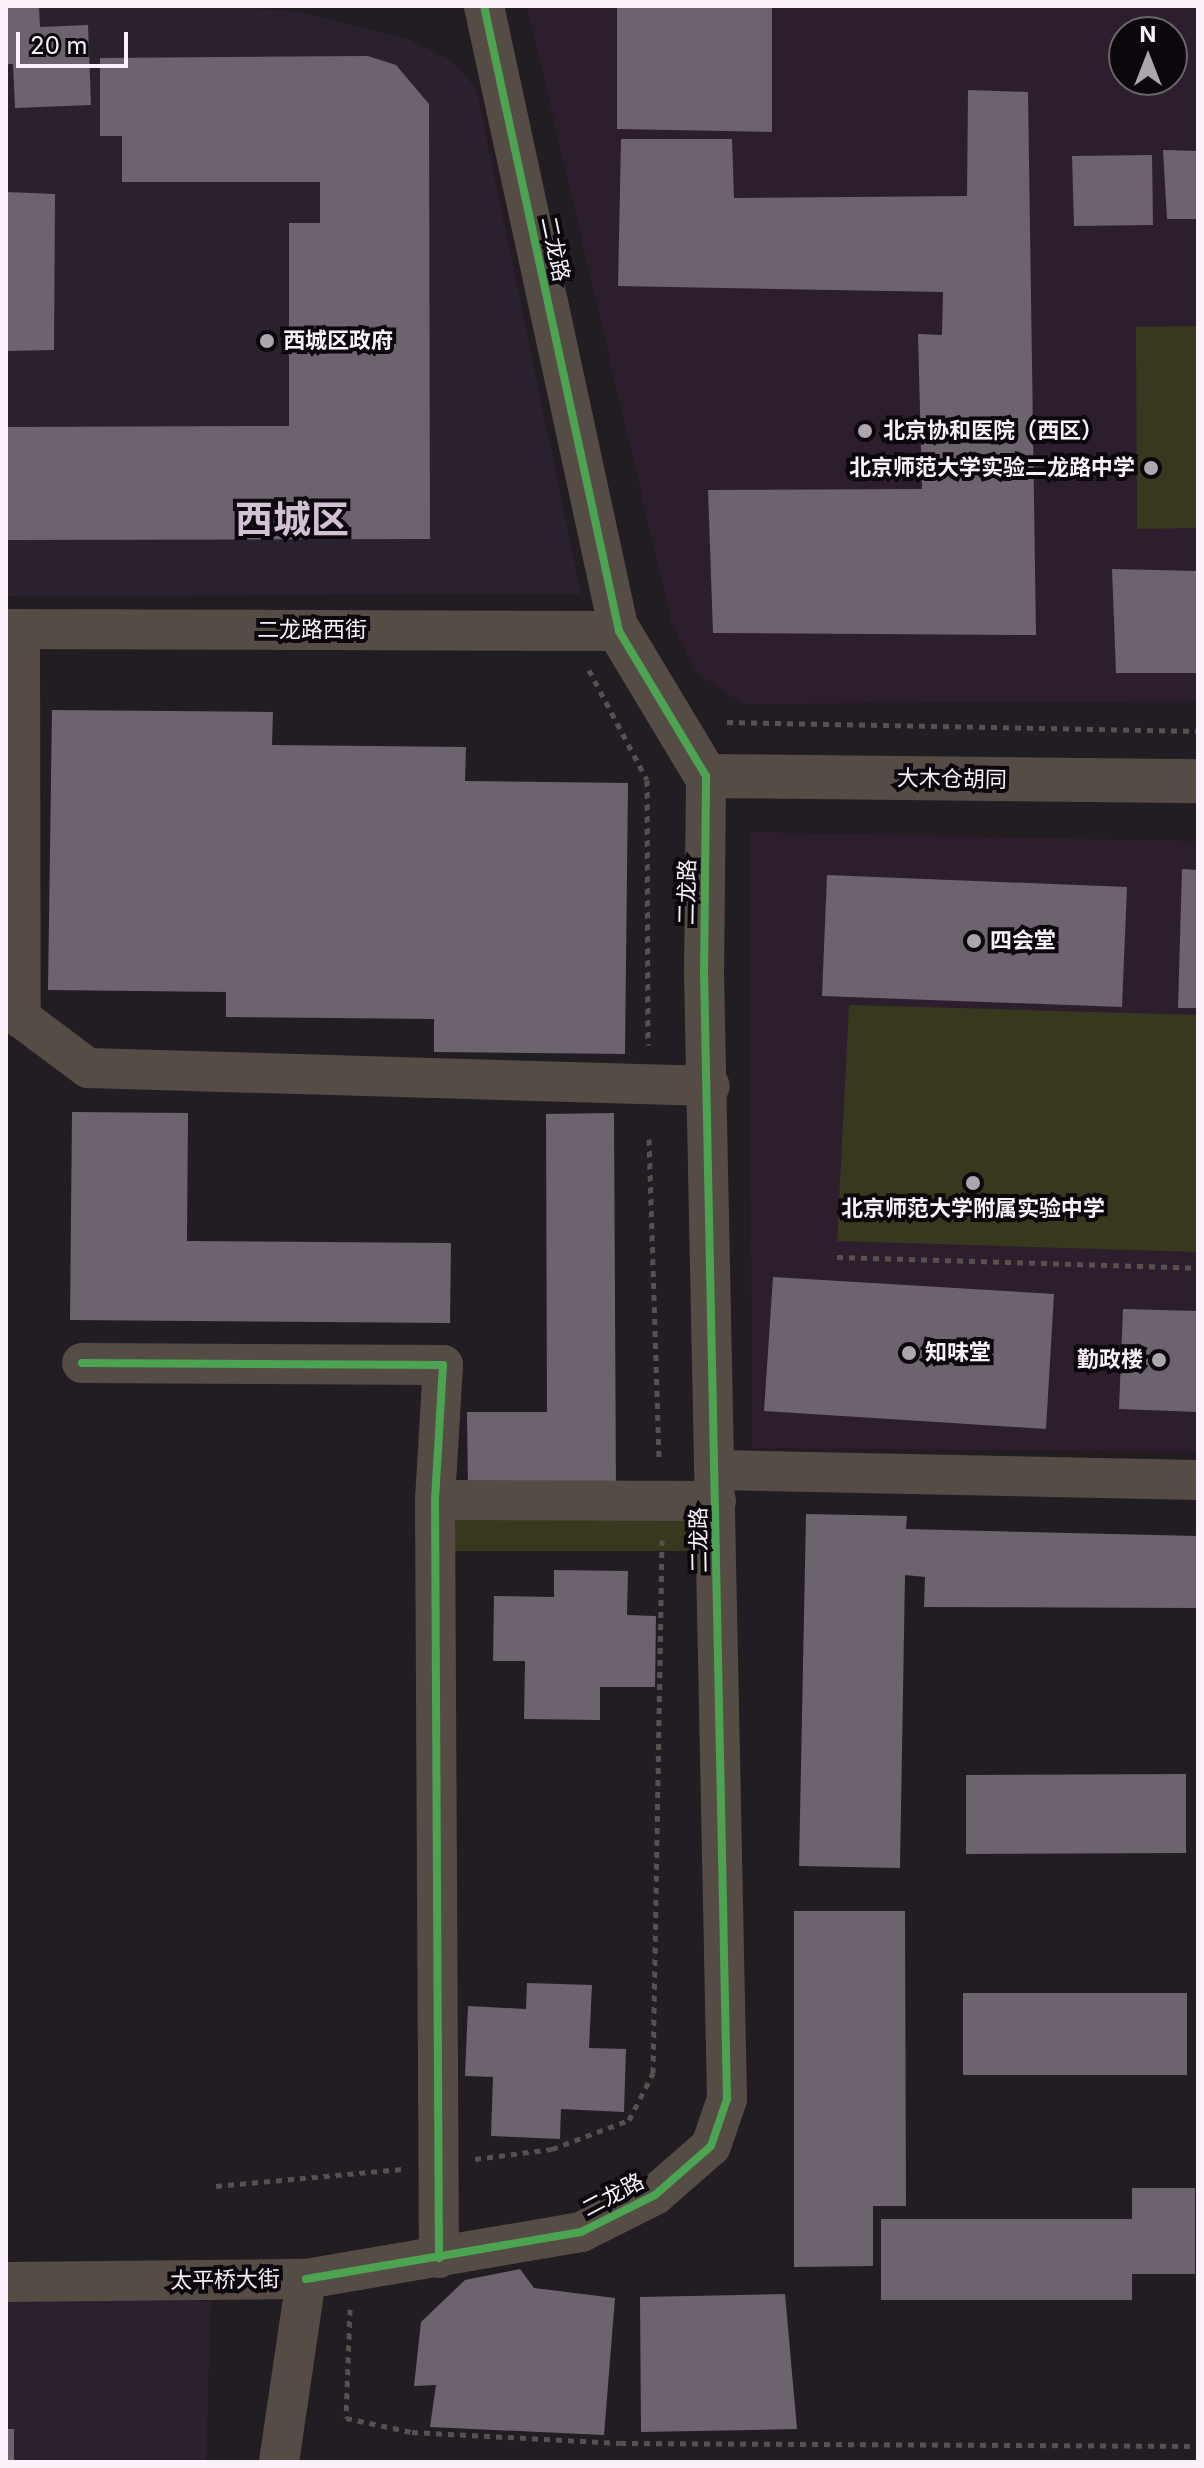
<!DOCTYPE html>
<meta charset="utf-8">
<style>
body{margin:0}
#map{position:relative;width:1204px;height:2468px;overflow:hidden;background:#221c23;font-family:Inter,"Noto Sans SC",sans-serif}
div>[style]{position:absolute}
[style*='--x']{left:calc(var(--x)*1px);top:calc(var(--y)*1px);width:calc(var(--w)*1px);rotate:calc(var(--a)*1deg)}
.commercial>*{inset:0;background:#2a202e}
.built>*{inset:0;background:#2d1e2e}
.green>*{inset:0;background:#38381f}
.building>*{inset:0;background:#6c636e}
.path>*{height:5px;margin-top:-2.5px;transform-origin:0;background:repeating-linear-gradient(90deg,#584f4e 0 6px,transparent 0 12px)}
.minor>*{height:40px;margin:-20px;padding:0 20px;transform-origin:20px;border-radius:20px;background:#564c46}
.tertiary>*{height:44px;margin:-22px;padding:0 22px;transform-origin:22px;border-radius:22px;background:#564c46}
.cycleway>*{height:8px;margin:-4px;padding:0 4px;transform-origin:4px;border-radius:4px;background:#4ca352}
.dots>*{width:22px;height:22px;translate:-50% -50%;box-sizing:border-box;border:4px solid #0b070c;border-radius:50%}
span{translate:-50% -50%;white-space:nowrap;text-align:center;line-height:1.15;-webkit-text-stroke:8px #0b070c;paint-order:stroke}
.street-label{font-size:22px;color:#f9f0f9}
.poi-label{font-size:22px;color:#f9f0f9;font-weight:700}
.left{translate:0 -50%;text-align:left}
.right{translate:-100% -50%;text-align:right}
.town-label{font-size:38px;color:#d1c1d2;font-weight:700}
.frame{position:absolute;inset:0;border:8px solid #f9f0f9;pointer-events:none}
.north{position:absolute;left:1108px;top:16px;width:80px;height:80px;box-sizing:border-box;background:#0b070c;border:2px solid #6a646b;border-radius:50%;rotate:0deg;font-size:22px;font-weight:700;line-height:32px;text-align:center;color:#f9f0f9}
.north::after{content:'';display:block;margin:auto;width:28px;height:36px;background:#aea6ae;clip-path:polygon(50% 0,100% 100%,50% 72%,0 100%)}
.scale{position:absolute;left:16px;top:32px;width:112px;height:36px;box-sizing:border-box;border:4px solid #f9f0f9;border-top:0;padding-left:10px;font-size:24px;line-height:28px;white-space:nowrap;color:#f9f0f9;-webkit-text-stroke:6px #0b070c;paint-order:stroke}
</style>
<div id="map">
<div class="commercial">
<i style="clip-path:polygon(6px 6px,225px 6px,301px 12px,410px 40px,451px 60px,476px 88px,581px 594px,6px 596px)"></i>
<i style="clip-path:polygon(6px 2300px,211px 2301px,206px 2462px,6px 2462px)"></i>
</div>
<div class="built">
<i style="clip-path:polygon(evenodd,527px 6px,1198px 6px,1198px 701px,743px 704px,698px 674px,672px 625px,527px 6px,1124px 32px,1172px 32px,1172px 80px,1124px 80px,1124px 32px)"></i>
<i style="clip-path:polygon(749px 832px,1198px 841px,1198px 1452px,752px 1448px)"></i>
</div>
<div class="green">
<i style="clip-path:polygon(1198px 326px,1198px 528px,1137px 529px,1136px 327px)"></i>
<i style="clip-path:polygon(849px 1005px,1198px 1015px,1198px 1252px,837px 1241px)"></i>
<i style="clip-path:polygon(447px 1517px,704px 1518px,703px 1551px,446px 1551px)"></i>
</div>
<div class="building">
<i style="clip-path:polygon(6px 6px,39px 6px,40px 27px,88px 25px,91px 105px,15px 108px,13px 64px,6px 64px)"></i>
<i style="clip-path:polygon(617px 6px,772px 6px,772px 132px,617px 129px)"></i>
<i style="clip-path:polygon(368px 56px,396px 65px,429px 104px,430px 539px,6px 540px,6px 427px,289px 426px,289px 223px,320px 223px,320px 182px,122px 182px,122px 136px,100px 136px,100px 58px)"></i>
<i style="clip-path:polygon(968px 90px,1028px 92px,1036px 635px,713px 633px,708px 490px,922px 489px,918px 334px,942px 335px,943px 292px,618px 286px,621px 139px,732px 139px,734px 198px,967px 196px)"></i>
<i style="clip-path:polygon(1163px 150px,1198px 151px,1198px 219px,1167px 219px)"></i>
<i style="clip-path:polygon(1152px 155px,1153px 225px,1074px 226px,1072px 156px)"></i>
<i style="clip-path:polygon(6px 192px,55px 194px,54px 350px,6px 351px)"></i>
<i style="clip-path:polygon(1112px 569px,1198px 571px,1198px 673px,1116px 673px)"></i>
<i style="clip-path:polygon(52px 710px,273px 712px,272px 745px,466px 747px,465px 781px,628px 783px,625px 1054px,434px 1052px,434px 1019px,226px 1017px,226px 992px,48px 990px)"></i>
<i style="clip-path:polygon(1182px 869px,1198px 870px,1198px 1008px,1178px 1008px)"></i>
<i style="clip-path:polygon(827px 875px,1127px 887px,1122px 1007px,822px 996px)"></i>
<i style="clip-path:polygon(72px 1112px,188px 1113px,187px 1241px,451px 1243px,450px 1323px,70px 1320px)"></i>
<i style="clip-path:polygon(614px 1113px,616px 1493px,468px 1493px,467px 1412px,547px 1412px,546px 1114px)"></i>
<i style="clip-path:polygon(773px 1277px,1054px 1294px,1046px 1429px,764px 1411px)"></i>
<i style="clip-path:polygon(1123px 1309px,1198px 1311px,1198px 1412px,1119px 1409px)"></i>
<i style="clip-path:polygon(806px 1514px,907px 1516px,906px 1529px,1198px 1536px,1198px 1608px,924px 1607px,925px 1577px,905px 1575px,900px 1868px,799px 1866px)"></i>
<i style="clip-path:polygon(554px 1570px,628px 1571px,627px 1615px,656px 1616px,655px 1687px,600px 1687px,600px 1720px,524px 1719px,525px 1661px,493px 1661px,494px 1596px,554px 1597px)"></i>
<i style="clip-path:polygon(1186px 1774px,1186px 1853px,966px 1854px,966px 1775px)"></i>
<i style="clip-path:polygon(794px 1911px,905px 1911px,906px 2206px,873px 2206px,873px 2266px,794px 2267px)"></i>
<i style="clip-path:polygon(527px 1983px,592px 1985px,589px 2048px,626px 2049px,624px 2112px,561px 2109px,560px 2139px,491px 2136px,493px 2077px,465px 2076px,468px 2006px,526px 2009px)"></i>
<i style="clip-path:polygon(963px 1993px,1187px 1993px,1187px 2075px,963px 2075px)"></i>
<i style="clip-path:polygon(1132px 2188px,1195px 2188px,1195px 2274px,1132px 2274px,1132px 2300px,881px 2300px,881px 2219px,1132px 2219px)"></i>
<i style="clip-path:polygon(520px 2269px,534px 2288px,615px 2298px,604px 2435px,430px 2427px,436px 2385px,414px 2386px,421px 2322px,465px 2280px)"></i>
<i style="clip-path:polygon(785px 2294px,797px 2429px,641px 2432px,640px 2297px)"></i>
<i style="clip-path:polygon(6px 2429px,14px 2429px,14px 2462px,6px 2462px)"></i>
</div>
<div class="path">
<i style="--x:589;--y:670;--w:124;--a:62.2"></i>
<i style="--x:647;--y:780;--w:265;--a:89.8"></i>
<i style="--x:727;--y:722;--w:471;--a:1.1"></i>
<i style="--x:649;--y:1139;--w:323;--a:88.2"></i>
<i style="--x:837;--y:1257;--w:361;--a:1.7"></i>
<i style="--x:475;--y:2159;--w:78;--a:-7.4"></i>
<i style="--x:552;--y:2149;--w:82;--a:-20.6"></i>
<i style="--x:629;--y:2120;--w:53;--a:-62.9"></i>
<i style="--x:653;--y:2073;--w:533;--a:-89.03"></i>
<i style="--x:216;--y:2186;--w:187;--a:-5.2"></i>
<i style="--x:350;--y:2309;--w:109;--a:92.1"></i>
<i style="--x:346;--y:2418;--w:67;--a:12"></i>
<i style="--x:412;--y:2432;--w:208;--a:3"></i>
<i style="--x:620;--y:2443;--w:578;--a:0.3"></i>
</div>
<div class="minor">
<i style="--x:6;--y:629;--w:613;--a:0.19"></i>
<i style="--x:619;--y:631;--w:639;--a:-102.19"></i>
<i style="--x:20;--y:630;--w:388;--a:89.9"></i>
<i style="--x:21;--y:1018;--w:84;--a:36.7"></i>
<i style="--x:88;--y:1068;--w:622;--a:1.66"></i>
<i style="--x:82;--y:1363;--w:361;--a:0.3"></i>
<i style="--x:443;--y:1365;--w:135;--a:93.4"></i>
<i style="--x:435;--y:1500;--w:758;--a:89.7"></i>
<i style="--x:717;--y:1470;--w:481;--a:1.2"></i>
<i style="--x:435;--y:1500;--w:281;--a:0.2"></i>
<i style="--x:306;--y:2279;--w:279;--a:-9.7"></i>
<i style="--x:581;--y:2232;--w:83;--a:-26.6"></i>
<i style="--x:655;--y:2195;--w:74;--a:-41.2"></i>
<i style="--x:711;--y:2146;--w:50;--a:-71.2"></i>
<i style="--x:727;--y:2099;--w:1123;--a:-91.17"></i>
<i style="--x:704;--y:976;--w:200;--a:-89.4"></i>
<i style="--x:6;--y:2282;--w:300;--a:-0.6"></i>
<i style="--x:306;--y:2279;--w:185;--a:98.4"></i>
</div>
<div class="tertiary">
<i style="--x:619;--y:631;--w:169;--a:59"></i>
<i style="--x:706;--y:776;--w:492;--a:0.6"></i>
</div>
<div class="cycleway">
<i style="--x:82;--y:1363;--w:361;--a:0.3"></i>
<i style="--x:443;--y:1365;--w:135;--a:93.4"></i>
<i style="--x:435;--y:1500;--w:758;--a:89.7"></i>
<i style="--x:306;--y:2279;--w:279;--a:-9.7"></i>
<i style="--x:581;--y:2232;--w:83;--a:-26.6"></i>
<i style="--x:655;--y:2195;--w:74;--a:-41.2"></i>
<i style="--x:711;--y:2146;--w:50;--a:-71.2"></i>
<i style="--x:727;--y:2099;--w:1123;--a:-91.17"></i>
<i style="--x:704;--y:976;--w:200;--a:-89.4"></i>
<i style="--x:706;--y:776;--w:169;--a:-121"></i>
<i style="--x:619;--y:631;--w:639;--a:-102.19"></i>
</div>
<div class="dots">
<i style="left:267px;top:341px;background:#aea6ae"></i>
<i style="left:865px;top:431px;background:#aea6ae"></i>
<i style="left:1151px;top:468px;background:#aea6ae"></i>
<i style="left:974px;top:941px;background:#aea6ae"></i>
<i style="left:973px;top:1183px;background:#aea6ae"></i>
<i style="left:909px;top:1353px;background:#aea6ae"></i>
<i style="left:1159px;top:1360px;background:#aea6ae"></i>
</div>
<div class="street-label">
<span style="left:555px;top:249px;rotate:78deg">二龙路</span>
<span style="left:312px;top:630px">二龙路西街</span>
<span style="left:952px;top:779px;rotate:1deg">大木仓胡同</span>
<span style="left:687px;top:892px;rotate:-89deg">二龙路</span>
<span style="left:699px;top:1540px;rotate:-91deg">二龙路</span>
<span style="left:613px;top:2195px;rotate:-28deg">二龙路</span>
<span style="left:225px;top:2280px;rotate:-1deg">太平桥大街</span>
</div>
<div class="poi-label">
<span class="left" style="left:283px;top:341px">西城区政府</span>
<span class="left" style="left:883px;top:431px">北京协和医院（西区）</span>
<span class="right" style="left:1135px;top:468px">北京师范大学实验二龙路中学</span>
<span class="left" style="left:990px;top:941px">四会堂</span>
<span style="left:973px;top:1209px">北京师范大学附属实验中学</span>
<span class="left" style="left:925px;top:1353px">知味堂</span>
<span class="right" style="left:1143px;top:1360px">勤政楼</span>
</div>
<div class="town-label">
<span style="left:292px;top:520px">西城区</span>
</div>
<div class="frame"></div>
<div class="north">N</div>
<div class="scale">20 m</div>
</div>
